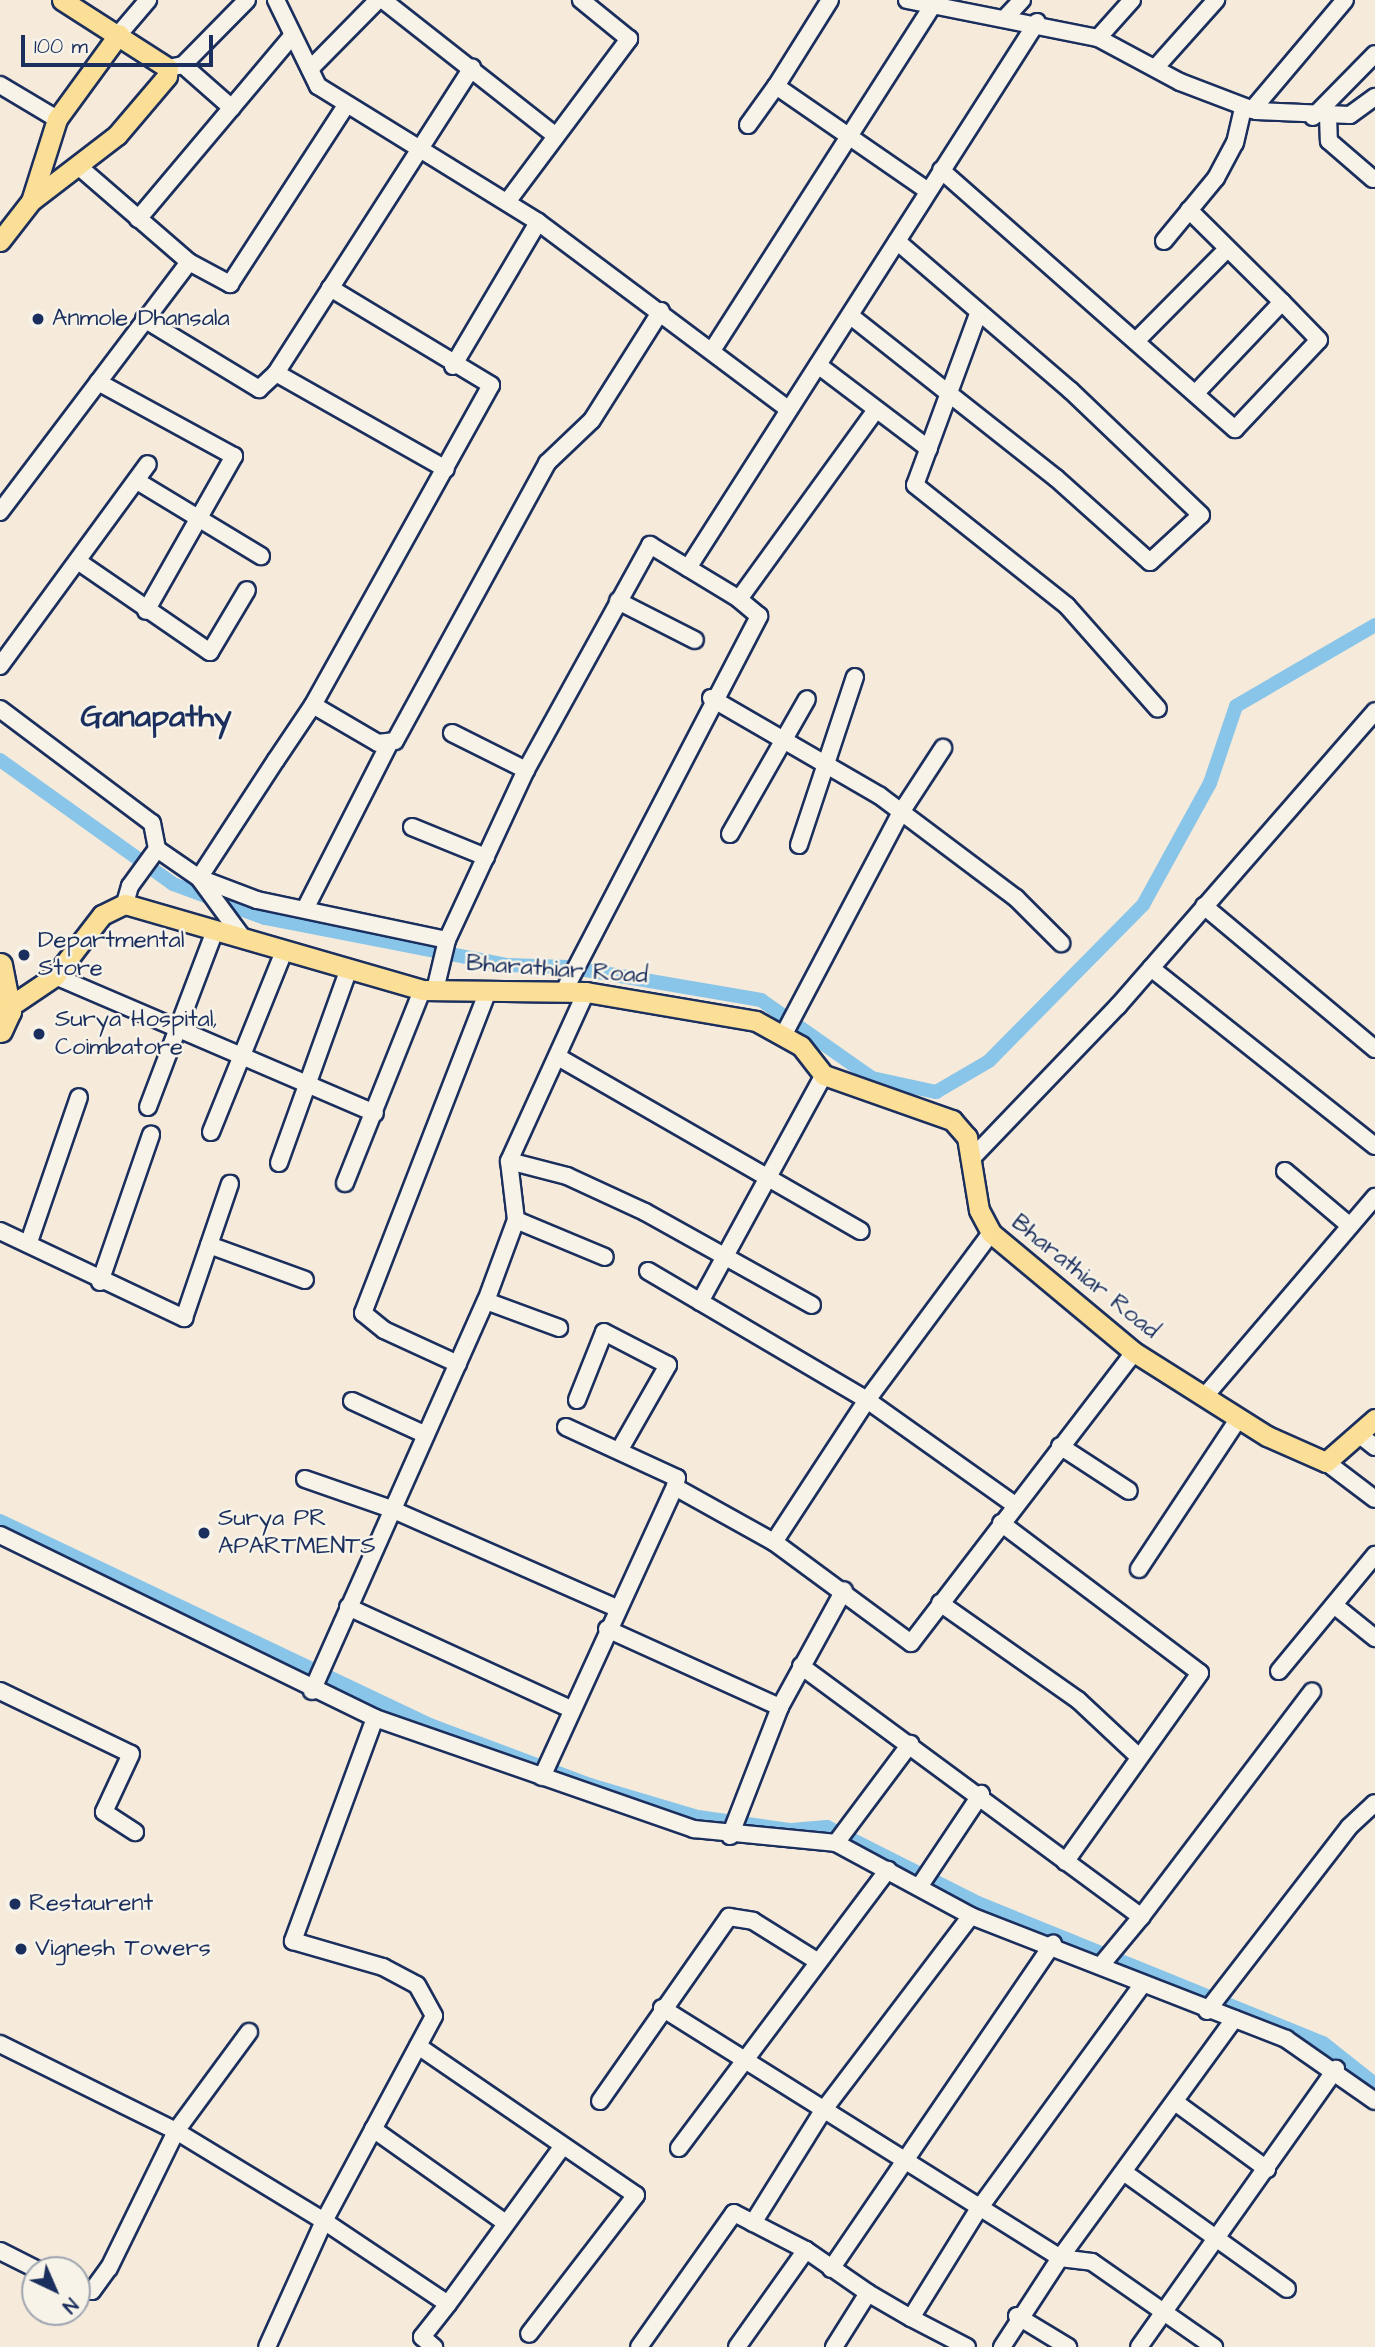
<!DOCTYPE html>
<style>
body{margin:0}
#map{position:relative;width:1375px;height:2347px;overflow:hidden;background:#f6eada;font-family:"Architects Daughter",sans-serif}
div>[style]{position:absolute}
[style*='--x']{left:calc(var(--x)*1px);top:calc(var(--y)*1px);width:calc(var(--w)*1px);rotate:calc(var(--a)*1deg)}
.canal>*{height:14px;margin:-7px;padding:0 7px;transform-origin:7px;border-radius:7px;background:#88c5e8}
.roads{filter:drop-shadow(2px 0 #1b2f5e) drop-shadow(-2px 0 #1b2f5e) drop-shadow(0 2px #1b2f5e) drop-shadow(0 -2px #1b2f5e)}
.minor>*{height:16px;margin:-8px;padding:0 8px;transform-origin:8px;border-radius:8px;background:#f7f3e8}
.major>*{height:19px;margin:-9.5px;padding:0 9.5px;transform-origin:9.5px;border-radius:9.5px;background:#fbdf96}
.highway>*{height:23px;margin:-11.5px;padding:0 11.5px;transform-origin:11.5px;border-radius:11.5px;background:#fbdf96}
.dots>*{width:19px;height:19px;translate:-50% -50%;box-sizing:border-box;border:4px solid #f7f3e8;border-radius:50%}
span{translate:-50% -50%;white-space:nowrap;text-align:center;line-height:1.15;-webkit-text-stroke:5px #f7f3e8;paint-order:stroke}
.poi-label{font-size:24px;color:#1b2f5e}
.left{translate:0 -50%;text-align:left}
.street-label{font-size:24px;color:#1b2f5e}
.district-label{font-size:32px;color:#1b2f5e;font-weight:700}
.north{position:absolute;left:21px;top:2256px;width:70px;height:70px;box-sizing:border-box;background:#f7f3e8;border:2px solid #9fa5b1;border-radius:50%;rotate:136deg;font-size:19px;font-weight:700;line-height:28px;text-align:center;color:#1b2f5e}
.north::after{content:'';display:block;margin:auto;width:24px;height:32px;background:#1b2f5e;clip-path:polygon(50% 0,100% 100%,50% 72%,0 100%)}
.scale{position:absolute;left:21px;top:35px;width:192px;height:32px;box-sizing:border-box;border:4px solid #1b2f5e;border-top:0;padding-left:9px;font-size:21px;line-height:24px;white-space:nowrap;color:#1b2f5e;-webkit-text-stroke:5px #f7f3e8;paint-order:stroke}
</style>
<div id="map">
<div class="canal">
<i style="--x:0;--y:760;--w:213;--a:35.6"></i>
<i style="--x:173;--y:884;--w:98;--a:20.3"></i>
<i style="--x:265;--y:918;--w:246;--a:11"></i>
<i style="--x:506;--y:965;--w:62;--a:1.8"></i>
<i style="--x:568;--y:967;--w:196;--a:9.7"></i>
<i style="--x:761;--y:1000;--w:136;--a:35.1"></i>
<i style="--x:872;--y:1078;--w:66;--a:12.3"></i>
<i style="--x:936;--y:1092;--w:61;--a:-30.3"></i>
<i style="--x:989;--y:1061;--w:219;--a:-45.4"></i>
<i style="--x:1143;--y:905;--w:139;--a:-61.2"></i>
<i style="--x:1210;--y:783;--w:81;--a:-71.3"></i>
<i style="--x:1236;--y:706;--w:161;--a:-30.2"></i>
<i style="--x:0;--y:1521;--w:476;--a:25.4"></i>
<i style="--x:430;--y:1725;--w:171;--a:20.6"></i>
<i style="--x:590;--y:1785;--w:113;--a:16.5"></i>
<i style="--x:698;--y:1817;--w:94;--a:8"></i>
<i style="--x:791;--y:1830;--w:36;--a:-5"></i>
<i style="--x:827;--y:1827;--w:169;--a:26.7"></i>
<i style="--x:978;--y:1903;--w:372;--a:22.1"></i>
<i style="--x:1323;--y:2043;--w:66;--a:38.3"></i>
</div>
<div class="roads">
<div class="minor">
<i style="--x:276;--y:0;--w:96;--a:64"></i>
<i style="--x:318;--y:86;--w:259;--a:31.7"></i>
<i style="--x:538;--y:222;--w:311;--a:36.8"></i>
<i style="--x:383;--y:0;--w:220;--a:38.2"></i>
<i style="--x:830;--y:0;--w:102;--a:122.1"></i>
<i style="--x:776;--y:86;--w:185;--a:34.6"></i>
<i style="--x:907;--y:0;--w:195;--a:11.3"></i>
<i style="--x:1098;--y:38;--w:93;--a:28.2"></i>
<i style="--x:1180;--y:82;--w:81;--a:20.9"></i>
<i style="--x:1256;--y:111;--w:94;--a:2.4"></i>
<i style="--x:1350;--y:115;--w:31;--a:-36"></i>
<i style="--x:1007;--y:16;--w:22;--a:-47"></i>
<i style="--x:119;--y:34;--w:45;--a:-49.5"></i>
<i style="--x:1098;--y:38;--w:51;--a:-48.2"></i>
<i style="--x:183;--y:65;--w:65;--a:41.3"></i>
<i style="--x:1157;--y:66;--w:89;--a:-48.2"></i>
<i style="--x:168;--y:68;--w:15;--a:-11"></i>
<i style="--x:183;--y:65;--w:91;--a:-45.4"></i>
<i style="--x:310;--y:69;--w:97;--a:-45.4"></i>
<i style="--x:0;--y:85;--w:66;--a:30.8"></i>
<i style="--x:1252;--y:110;--w:144;--a:-49.8"></i>
<i style="--x:1328;--y:116;--w:25;--a:88"></i>
<i style="--x:1329;--y:141;--w:58;--a:40.8"></i>
<i style="--x:1313;--y:117;--w:88;--a:-45.5"></i>
<i style="--x:748;--y:125;--w:48;--a:-54.3"></i>
<i style="--x:941;--y:170;--w:392;--a:41.4"></i>
<i style="--x:1235;--y:429;--w:122;--a:-46.7"></i>
<i style="--x:1319;--y:340;--w:53;--a:-134.2"></i>
<i style="--x:1282;--y:302;--w:124;--a:133.4"></i>
<i style="--x:507;--y:202;--w:204;--a:-53.2"></i>
<i style="--x:629;--y:39;--w:62;--a:-140.9"></i>
<i style="--x:1189;--y:210;--w:131;--a:44.7"></i>
<i style="--x:138;--y:219;--w:238;--a:-49.9"></i>
<i style="--x:1164;--y:241;--w:82;--a:-50.5"></i>
<i style="--x:1216;--y:178;--w:40;--a:-62"></i>
<i style="--x:1235;--y:143;--w:37;--a:-77"></i>
<i style="--x:189;--y:262;--w:47;--a:28.2"></i>
<i style="--x:230;--y:284;--w:211;--a:-57"></i>
<i style="--x:978;--y:314;--w:182;--a:110.2"></i>
<i style="--x:915;--y:485;--w:194;--a:38.5"></i>
<i style="--x:1067;--y:606;--w:137;--a:48.5"></i>
<i style="--x:852;--y:317;--w:260;--a:38.3"></i>
<i style="--x:1056;--y:478;--w:126;--a:41.8"></i>
<i style="--x:1150;--y:562;--w:69;--a:-42.7"></i>
<i style="--x:1201;--y:515;--w:181;--a:-136.3"></i>
<i style="--x:1070;--y:390;--w:228;--a:-139.3"></i>
<i style="--x:144;--y:319;--w:135;--a:31.3"></i>
<i style="--x:259;--y:389;--w:23;--a:-43"></i>
<i style="--x:276;--y:373;--w:363;--a:-57.3"></i>
<i style="--x:1137;--y:340;--w:128;--a:-45.3"></i>
<i style="--x:713;--y:349;--w:414;--a:-57.4"></i>
<i style="--x:818;--y:365;--w:139;--a:37.1"></i>
<i style="--x:453;--y:366;--w:167;--a:-59.4"></i>
<i style="--x:276;--y:373;--w:195;--a:29.5"></i>
<i style="--x:98;--y:382;--w:155;--a:28.6"></i>
<i style="--x:234;--y:456;--w:178;--a:119.6"></i>
<i style="--x:137;--y:481;--w:145;--a:31.2"></i>
<i style="--x:0;--y:512;--w:313;--a:-52.9"></i>
<i style="--x:189;--y:262;--w:147;--a:-139.1"></i>
<i style="--x:79;--y:562;--w:159;--a:34.5"></i>
<i style="--x:210;--y:652;--w:72;--a:-59.2"></i>
<i style="--x:688;--y:568;--w:648;--a:-57.41"></i>
<i style="--x:618;--y:601;--w:86;--a:26.9"></i>
<i style="--x:0;--y:666;--w:250;--a:-53.8"></i>
<i style="--x:711;--y:698;--w:195;--a:30.1"></i>
<i style="--x:880;--y:796;--w:170;--a:36.9"></i>
<i style="--x:1016;--y:898;--w:64;--a:45"></i>
<i style="--x:313;--y:705;--w:366;--a:-60.9"></i>
<i style="--x:491;--y:385;--w:188;--a:-148.9"></i>
<i style="--x:0;--y:709;--w:190;--a:36.9"></i>
<i style="--x:152;--y:823;--w:26;--a:79"></i>
<i style="--x:157;--y:849;--w:46;--a:126.1"></i>
<i style="--x:130;--y:886;--w:19;--a:106"></i>
<i style="--x:452;--y:733;--w:83;--a:26.6"></i>
<i style="--x:412;--y:827;--w:80;--a:22.1"></i>
<i style="--x:730;--y:834;--w:155;--a:-60.3"></i>
<i style="--x:799;--y:845;--w:177;--a:-71.6"></i>
<i style="--x:157;--y:849;--w:51;--a:34.6"></i>
<i style="--x:199;--y:878;--w:62;--a:20.8"></i>
<i style="--x:257;--y:900;--w:194;--a:11.9"></i>
<i style="--x:1204;--y:906;--w:223;--a:39.9"></i>
<i style="--x:305;--y:909;--w:183;--a:-63"></i>
<i style="--x:243;--y:938;--w:74;--a:-126.3"></i>
<i style="--x:199;--y:878;--w:141;--a:-56.9"></i>
<i style="--x:276;--y:760;--w:66;--a:-56.1"></i>
<i style="--x:313;--y:705;--w:75;--a:30.3"></i>
<i style="--x:378;--y:743;--w:17;--a:-7"></i>
<i style="--x:395;--y:741;--w:317;--a:-61.3"></i>
<i style="--x:547;--y:463;--w:62;--a:-43.7"></i>
<i style="--x:592;--y:420;--w:129;--a:-57.7"></i>
<i style="--x:1151;--y:968;--w:286;--a:38.5"></i>
<i style="--x:55;--y:976;--w:348;--a:23.2"></i>
<i style="--x:436;--y:986;--w:47;--a:-76.6"></i>
<i style="--x:447;--y:940;--w:187;--a:-65.1"></i>
<i style="--x:526;--y:770;--w:257;--a:-61.1"></i>
<i style="--x:650;--y:545;--w:104;--a:31.2"></i>
<i style="--x:564;--y:991;--w:423;--a:-62.5"></i>
<i style="--x:759;--y:616;--w:26;--a:-140"></i>
<i style="--x:739;--y:599;--w:232;--a:-54.1"></i>
<i style="--x:784;--y:1034;--w:249;--a:-62.2"></i>
<i style="--x:900;--y:814;--w:79;--a:-56.9"></i>
<i style="--x:558;--y:1057;--w:349;--a:29.9"></i>
<i style="--x:148;--y:1107;--w:188;--a:-69.2"></i>
<i style="--x:211;--y:1132;--w:195;--a:-68"></i>
<i style="--x:972;--y:1158;--w:211;--a:-46.2"></i>
<i style="--x:1118;--y:1006;--w:391;--a:-48.9"></i>
<i style="--x:509;--y:1161;--w:60;--a:14.5"></i>
<i style="--x:567;--y:1176;--w:86;--a:24.8"></i>
<i style="--x:645;--y:1212;--w:191;--a:29.1"></i>
<i style="--x:279;--y:1163;--w:204;--a:-70.2"></i>
<i style="--x:1285;--y:1171;--w:85;--a:40.2"></i>
<i style="--x:345;--y:1183;--w:208;--a:-68.2"></i>
<i style="--x:516;--y:1220;--w:96;--a:22.6"></i>
<i style="--x:0;--y:1231;--w:204;--a:25.3"></i>
<i style="--x:184;--y:1318;--w:142;--a:-71.1"></i>
<i style="--x:29;--y:1242;--w:153;--a:-71"></i>
<i style="--x:209;--y:1245;--w:102;--a:20"></i>
<i style="--x:648;--y:1271;--w:254;--a:30.5"></i>
<i style="--x:867;--y:1400;--w:181;--a:35.4"></i>
<i style="--x:100;--y:1282;--w:156;--a:-70.9"></i>
<i style="--x:486;--y:1301;--w:78;--a:20.3"></i>
<i style="--x:700;--y:1302;--w:259;--a:-61.4"></i>
<i style="--x:458;--y:1364;--w:81;--a:-155.3"></i>
<i style="--x:384;--y:1330;--w:27;--a:-141"></i>
<i style="--x:363;--y:1313;--w:346;--a:-68.8"></i>
<i style="--x:1205;--y:1396;--w:262;--a:-49.5"></i>
<i style="--x:577;--y:1400;--w:73;--a:-68.3"></i>
<i style="--x:604;--y:1332;--w:72;--a:27.3"></i>
<i style="--x:668;--y:1365;--w:97;--a:119.7"></i>
<i style="--x:352;--y:1401;--w:81;--a:24.7"></i>
<i style="--x:566;--y:1427;--w:122;--a:24.7"></i>
<i style="--x:677;--y:1478;--w:9;--a:103"></i>
<i style="--x:1361;--y:1436;--w:18;--a:38"></i>
<i style="--x:1060;--y:1446;--w:82;--a:33.1"></i>
<i style="--x:1326;--y:1462;--w:61;--a:37.1"></i>
<i style="--x:305;--y:1479;--w:91;--a:19.2"></i>
<i style="--x:391;--y:1509;--w:246;--a:23.7"></i>
<i style="--x:1001;--y:1523;--w:249;--a:37"></i>
<i style="--x:1200;--y:1673;--w:232;--a:125.5"></i>
<i style="--x:0;--y:1535;--w:417;--a:26"></i>
<i style="--x:375;--y:1718;--w:338;--a:19.2"></i>
<i style="--x:694;--y:1829;--w:143;--a:5.6"></i>
<i style="--x:836;--y:1843;--w:153;--a:28.4"></i>
<i style="--x:971;--y:1916;--w:338;--a:21.3"></i>
<i style="--x:1286;--y:2039;--w:108;--a:34.9"></i>
<i style="--x:774;--y:1542;--w:170;--a:36.4"></i>
<i style="--x:911;--y:1643;--w:367;--a:-52.5"></i>
<i style="--x:1139;--y:1569;--w:181;--a:-56.5"></i>
<i style="--x:940;--y:1603;--w:169;--a:35.1"></i>
<i style="--x:1078;--y:1700;--w:83;--a:43.1"></i>
<i style="--x:1334;--y:1605;--w:53;--a:38.8"></i>
<i style="--x:348;--y:1607;--w:245;--a:24.6"></i>
<i style="--x:607;--y:1629;--w:190;--a:24.3"></i>
<i style="--x:801;--y:1666;--w:423;--a:36.4"></i>
<i style="--x:1141;--y:1917;--w:61;--a:129.7"></i>
<i style="--x:1279;--y:1671;--w:151;--a:-50.4"></i>
<i style="--x:0;--y:1691;--w:145;--a:25.7"></i>
<i style="--x:131;--y:1754;--w:64;--a:115"></i>
<i style="--x:104;--y:1812;--w:37;--a:33"></i>
<i style="--x:312;--y:1691;--w:427;--a:-66"></i>
<i style="--x:486;--y:1301;--w:86;--a:-69.7"></i>
<i style="--x:516;--y:1220;--w:59;--a:-96.8"></i>
<i style="--x:509;--y:1161;--w:186;--a:-65.5"></i>
<i style="--x:375;--y:1718;--w:238;--a:110.2"></i>
<i style="--x:293;--y:1941;--w:94;--a:16.1"></i>
<i style="--x:383;--y:1967;--w:38;--a:28"></i>
<i style="--x:417;--y:1985;--w:35;--a:61"></i>
<i style="--x:434;--y:2016;--w:233;--a:118.2"></i>
<i style="--x:324;--y:2221;--w:149;--a:33.8"></i>
<i style="--x:448;--y:2304;--w:42;--a:128.2"></i>
<i style="--x:422;--y:2337;--w:16;--a:40"></i>
<i style="--x:542;--y:1777;--w:319;--a:-65.4"></i>
<i style="--x:675;--y:1487;--w:113;--a:29.1"></i>
<i style="--x:774;--y:1542;--w:170;--a:-56.8"></i>
<i style="--x:867;--y:1400;--w:208;--a:-53.4"></i>
<i style="--x:730;--y:1836;--w:138;--a:-68.8"></i>
<i style="--x:780;--y:1707;--w:133;--a:-61.3"></i>
<i style="--x:836;--y:1843;--w:124;--a:-53.2"></i>
<i style="--x:919;--y:1887;--w:112;--a:-56.3"></i>
<i style="--x:1141;--y:1917;--w:283;--a:-52.8"></i>
<i style="--x:662;--y:2008;--w:470;--a:32.1"></i>
<i style="--x:1060;--y:2258;--w:296;--a:-53.9"></i>
<i style="--x:1207;--y:2011;--w:232;--a:-52.3"></i>
<i style="--x:1349;--y:1827;--w:35;--a:-43"></i>
<i style="--x:0;--y:2044;--w:196;--a:26.3"></i>
<i style="--x:176;--y:2131;--w:173;--a:31.3"></i>
<i style="--x:324;--y:2221;--w:138;--a:114.3"></i>
<i style="--x:418;--y:2046;--w:264;--a:34.4"></i>
<i style="--x:636;--y:2195;--w:175;--a:127.6"></i>
<i style="--x:600;--y:2101;--w:225;--a:-55"></i>
<i style="--x:729;--y:1917;--w:24;--a:9"></i>
<i style="--x:753;--y:1921;--w:75;--a:32"></i>
<i style="--x:1175;--y:2102;--w:114;--a:36.1"></i>
<i style="--x:373;--y:2129;--w:163;--a:35.3"></i>
<i style="--x:679;--y:2148;--w:348;--a:-53.1"></i>
<i style="--x:1125;--y:2173;--w:199;--a:35.6"></i>
<i style="--x:753;--y:2223;--w:131;--a:-58.1"></i>
<i style="--x:822;--y:2112;--w:246;--a:-52.8"></i>
<i style="--x:0;--y:2251;--w:42;--a:26.6"></i>
<i style="--x:831;--y:2269;--w:394;--a:-55.7"></i>
<i style="--x:77;--y:2288;--w:15;--a:11"></i>
<i style="--x:92;--y:2291;--w:29;--a:-54"></i>
<i style="--x:109;--y:2268;--w:153;--a:-63.9"></i>
<i style="--x:176;--y:2131;--w:123;--a:-53.6"></i>
<i style="--x:868;--y:2293;--w:50;--a:30.2"></i>
<i style="--x:911;--y:2318;--w:127;--a:-58.2"></i>
<i style="--x:978;--y:2210;--w:280;--a:-53.9"></i>
<i style="--x:448;--y:2304;--w:195;--a:-54"></i>
<i style="--x:1017;--y:2316;--w:60;--a:31.3"></i>
<i style="--x:911;--y:2318;--w:63;--a:27.4"></i>
<i style="--x:639;--y:2347;--w:164;--a:-54.7"></i>
<i style="--x:734;--y:2213;--w:81;--a:27.2"></i>
<i style="--x:737;--y:2347;--w:119;--a:-54.6"></i>
<i style="--x:806;--y:2250;--w:75;--a:34.7"></i>
<i style="--x:868;--y:2293;--w:64;--a:122.2"></i>
<i style="--x:1002;--y:2347;--w:106;--a:-56.9"></i>
<i style="--x:1060;--y:2258;--w:32;--a:7"></i>
<i style="--x:1092;--y:2262;--w:149;--a:34.9"></i>
<i style="--x:1139;--y:2347;--w:341;--a:-54.7"></i>
</div>
<div class="major">
<i style="--x:32;--y:198;--w:83;--a:-72.4"></i>
<i style="--x:57;--y:119;--w:105;--a:-53.9"></i>
<i style="--x:0;--y:241;--w:51;--a:-52.2"></i>
<i style="--x:31;--y:201;--w:108;--a:-37.5"></i>
<i style="--x:117;--y:135;--w:77;--a:-49.7"></i>
<i style="--x:167;--y:76;--w:8;--a:-83"></i>
<i style="--x:168;--y:68;--w:126;--a:-147.3"></i>
<i style="--x:0;--y:1013;--w:66;--a:-33.9"></i>
<i style="--x:55;--y:976;--w:77;--a:-52.4"></i>
<i style="--x:102;--y:915;--w:25;--a:-26"></i>
<i style="--x:125;--y:904;--w:309;--a:16.1"></i>
<i style="--x:422;--y:990;--w:164;--a:0.7"></i>
<i style="--x:586;--y:992;--w:172;--a:9.7"></i>
<i style="--x:756;--y:1021;--w:51;--a:29.1"></i>
<i style="--x:801;--y:1046;--w:37;--a:52"></i>
<i style="--x:824;--y:1075;--w:136;--a:19.4"></i>
<i style="--x:952;--y:1120;--w:23;--a:49"></i>
<i style="--x:967;--y:1137;--w:74;--a:80.7"></i>
<i style="--x:979;--y:1210;--w:26;--a:62"></i>
<i style="--x:991;--y:1233;--w:186;--a:39.8"></i>
<i style="--x:1134;--y:1352;--w:157;--a:32.3"></i>
<i style="--x:1267;--y:1436;--w:64;--a:23.8"></i>
<i style="--x:1326;--y:1462;--w:65;--a:-41.3"></i>
</div>
<div class="highway">
<i style="--x:0;--y:965;--w:47;--a:78.9"></i>
<i style="--x:9;--y:1011;--w:21;--a:115"></i>
</div>
</div>
<div class="dots">
<i style="left:38px;top:319px;background:#1b2f5e"></i>
<i style="left:24px;top:955px;background:#1b2f5e"></i>
<i style="left:39px;top:1034px;background:#1b2f5e"></i>
<i style="left:204px;top:1533px;background:#1b2f5e"></i>
<i style="left:15px;top:1904px;background:#1b2f5e"></i>
<i style="left:21px;top:1949px;background:#1b2f5e"></i>
</div>
<div class="poi-label">
<span class="left" style="left:52px;top:319px">Anmole Dhansala</span>
<span class="left" style="left:38px;top:955px">Departmental<br>Store</span>
<span class="left" style="left:55px;top:1034px">Surya Hospital,<br>Coimbatore</span>
<span class="left" style="left:218px;top:1533px">Surya PR<br>APARTMENTS</span>
<span class="left" style="left:29px;top:1904px">Restaurent</span>
<span class="left" style="left:35px;top:1949px">Vignesh Towers</span>
</div>
<div class="street-label">
<span style="left:557px;top:970px;rotate:4deg">Bharathiar Road</span>
<span style="left:1085px;top:1277px;rotate:39deg">Bharathiar Road</span>
</div>
<div class="district-label">
<span style="left:156px;top:717px">Ganapathy</span>
</div>
<div class="north">N</div>
<div class="scale">100 m</div>
</div>
